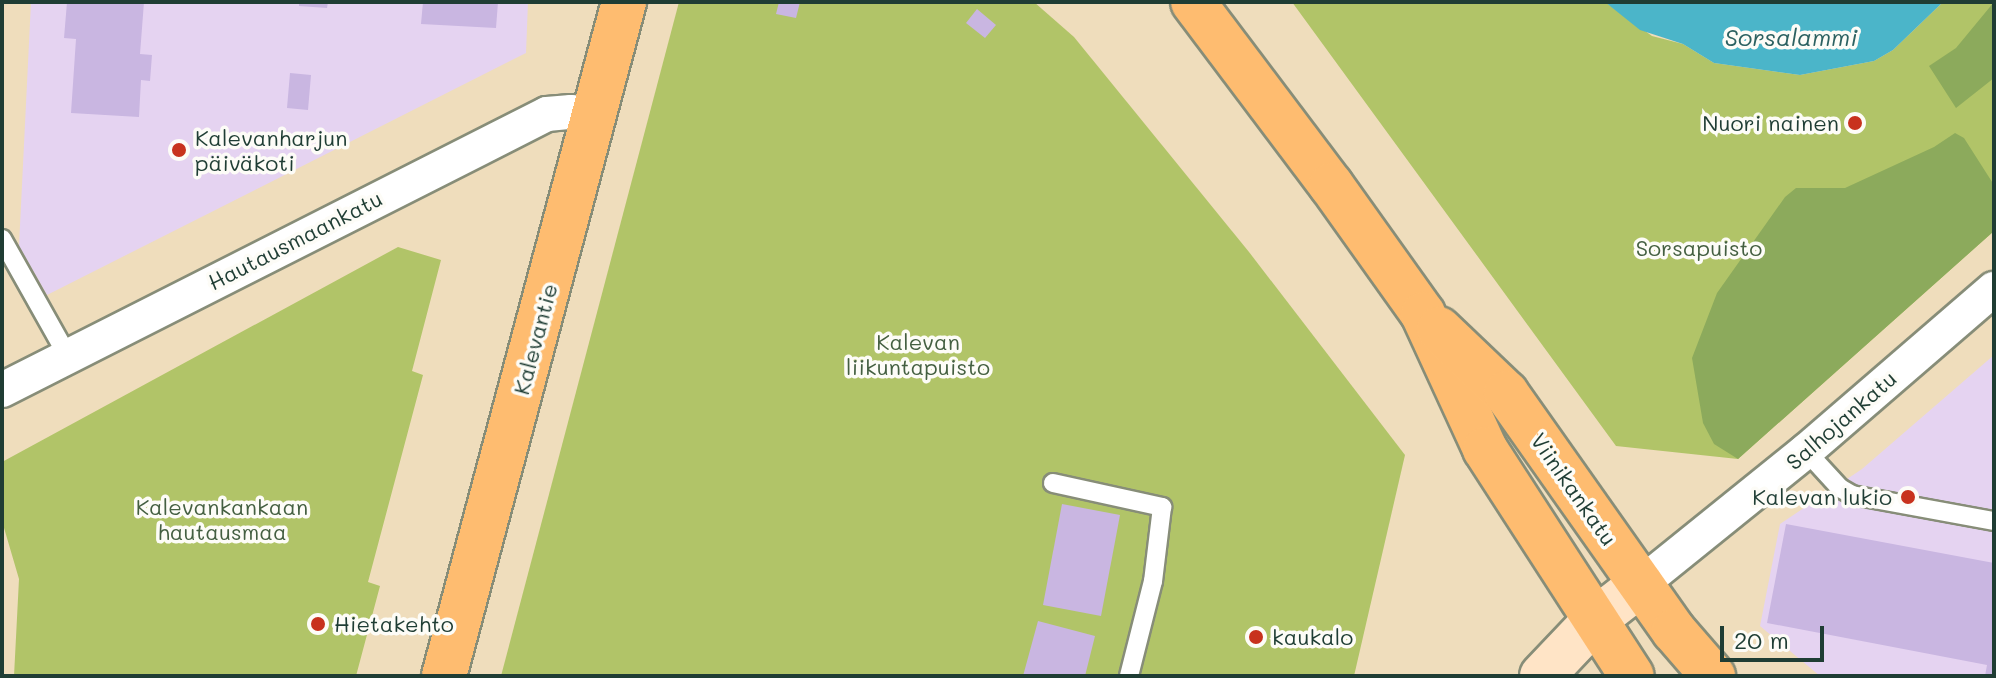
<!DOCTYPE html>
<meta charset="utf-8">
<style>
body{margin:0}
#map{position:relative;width:1996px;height:678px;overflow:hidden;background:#efddbc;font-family:Mali,sans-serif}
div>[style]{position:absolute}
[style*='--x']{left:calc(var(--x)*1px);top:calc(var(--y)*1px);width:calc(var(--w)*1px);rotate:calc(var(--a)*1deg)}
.built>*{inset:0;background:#e5d3f1}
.green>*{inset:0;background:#b1c468}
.forest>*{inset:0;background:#8caa5c}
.water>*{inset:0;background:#4bb5c9}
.building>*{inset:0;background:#c9b6e1}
.roads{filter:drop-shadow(2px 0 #878d78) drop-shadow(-2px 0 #878d78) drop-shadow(0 2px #878d78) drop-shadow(0 -2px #878d78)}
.lane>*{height:18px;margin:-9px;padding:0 9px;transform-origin:9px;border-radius:9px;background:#fff}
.street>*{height:34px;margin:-17px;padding:0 17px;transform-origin:17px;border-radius:17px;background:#fff}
.secondary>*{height:44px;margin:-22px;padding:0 22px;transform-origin:22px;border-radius:22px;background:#ffe4c6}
.primary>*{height:44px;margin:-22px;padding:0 22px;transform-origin:22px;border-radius:22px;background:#febc70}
.dots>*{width:22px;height:22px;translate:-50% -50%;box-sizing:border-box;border:4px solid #fdfcf7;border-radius:50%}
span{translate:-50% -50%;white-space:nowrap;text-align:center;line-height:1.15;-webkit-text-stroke:7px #fdfcf7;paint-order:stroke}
.poi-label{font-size:22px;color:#1f3d34}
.right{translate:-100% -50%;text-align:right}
.left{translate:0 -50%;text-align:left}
.street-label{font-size:22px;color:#1f3d34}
.park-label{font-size:22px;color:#445f41}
.water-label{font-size:24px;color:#2c6161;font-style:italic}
.frame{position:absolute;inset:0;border:4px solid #1f3d34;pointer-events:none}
.scale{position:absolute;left:1720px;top:626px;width:104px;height:36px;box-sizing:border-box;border:4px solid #1f3d34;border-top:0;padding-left:10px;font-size:24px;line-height:28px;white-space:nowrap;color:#1f3d34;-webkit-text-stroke:6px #fdfcf7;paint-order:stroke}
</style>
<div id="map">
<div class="built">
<i style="clip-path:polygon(31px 2px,528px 2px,526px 53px,47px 295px,19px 246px)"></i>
<i style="clip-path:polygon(1994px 355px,1994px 676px,1820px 676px,1760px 626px,1780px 524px,1862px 469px)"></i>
</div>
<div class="green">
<i style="clip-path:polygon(679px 2px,1034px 2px,1074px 37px,1249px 252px,1405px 455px,1354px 676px,501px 676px)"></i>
<i style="clip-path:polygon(1292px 2px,1605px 2px,1652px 36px,1683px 44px,1714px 63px,1800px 75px,1874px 61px,1893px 50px,1943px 2px,1994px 2px,1994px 231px,1738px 459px,1616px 446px)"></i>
<i style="clip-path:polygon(398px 247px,441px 260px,412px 371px,423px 375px,368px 582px,380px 586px,356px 676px,14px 676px,19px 579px,2px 521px,2px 462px)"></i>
</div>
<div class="forest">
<i style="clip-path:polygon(1994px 2px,1994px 78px,1956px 108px,1929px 66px,1956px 48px)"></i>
<i style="clip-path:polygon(1955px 133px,1964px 138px,1994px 185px,1994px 231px,1738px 459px,1714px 444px,1703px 423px,1692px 358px,1717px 293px,1785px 197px,1796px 188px,1845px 188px,1934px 147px)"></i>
</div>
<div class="water">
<i style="clip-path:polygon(1605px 2px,1943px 2px,1893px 50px,1874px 61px,1800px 75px,1714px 63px,1683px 44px,1640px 30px)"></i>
</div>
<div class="building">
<i style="clip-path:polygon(67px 2px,144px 2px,140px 54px,152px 55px,150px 81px,141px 80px,139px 117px,71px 113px,76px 39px,64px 38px)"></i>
<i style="clip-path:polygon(299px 2px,328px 2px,327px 8px,299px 6px)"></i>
<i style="clip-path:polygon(423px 2px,498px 2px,496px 28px,421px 24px)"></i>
<i style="clip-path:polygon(779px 2px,800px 2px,796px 18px,776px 14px)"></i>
<i style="clip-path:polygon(977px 9px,996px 25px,985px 38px,966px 23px)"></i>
<i style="clip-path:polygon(290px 73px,311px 75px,308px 110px,287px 108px)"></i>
<i style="clip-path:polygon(1062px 504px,1120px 515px,1101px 616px,1043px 605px)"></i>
<i style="clip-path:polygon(1786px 524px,1994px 563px,1994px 676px,1985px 676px,1987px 665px,1767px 623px)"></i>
<i style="clip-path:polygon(1038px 621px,1095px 636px,1085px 676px,1023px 676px)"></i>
</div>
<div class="roads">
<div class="lane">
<i style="--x:2;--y:239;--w:133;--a:60.7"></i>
<i style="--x:1806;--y:451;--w:50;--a:47.4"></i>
<i style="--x:1840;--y:488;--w:14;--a:30"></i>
<i style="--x:1852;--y:495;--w:144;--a:10.4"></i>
<i style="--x:1053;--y:483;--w:112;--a:12.4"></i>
<i style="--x:1162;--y:507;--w:75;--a:96.9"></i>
<i style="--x:1153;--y:581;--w:98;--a:104.2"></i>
</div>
<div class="street">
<i style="--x:2;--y:390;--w:611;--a:-26.86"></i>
<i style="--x:547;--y:114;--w:24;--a:-5"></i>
<i style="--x:571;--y:112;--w:22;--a:10"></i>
<i style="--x:1641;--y:584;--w:212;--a:-38.9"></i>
<i style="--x:1806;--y:451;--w:248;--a:-40.8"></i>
</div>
<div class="secondary">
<i style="--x:1542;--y:676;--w:79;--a:-46.5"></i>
<i style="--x:1596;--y:619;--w:57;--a:-37.9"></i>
</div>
<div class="primary">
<i style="--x:1193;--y:2;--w:229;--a:53"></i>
<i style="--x:1331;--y:185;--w:158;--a:54.5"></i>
<i style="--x:1423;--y:314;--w:149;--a:65.3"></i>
<i style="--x:1485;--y:449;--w:270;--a:57.1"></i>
<i style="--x:1439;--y:329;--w:93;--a:43.7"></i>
<i style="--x:1506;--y:393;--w:291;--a:54.8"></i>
<i style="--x:1674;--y:631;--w:60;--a:49.1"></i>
<i style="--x:444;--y:676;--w:698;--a:-75.05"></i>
</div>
</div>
<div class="dots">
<i style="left:1855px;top:123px;background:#c8321e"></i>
<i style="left:179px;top:150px;background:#c8321e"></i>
<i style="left:1908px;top:497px;background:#c8321e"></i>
<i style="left:318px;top:624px;background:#c8321e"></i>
<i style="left:1256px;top:637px;background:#c8321e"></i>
</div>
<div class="poi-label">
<span class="right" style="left:1839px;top:123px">Nuori nainen</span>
<span class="left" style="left:195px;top:150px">Kalevanharjun<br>päiväkoti</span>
<span class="right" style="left:1892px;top:497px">Kalevan lukio</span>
<span class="left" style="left:334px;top:624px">Hietakehto</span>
<span class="left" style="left:1272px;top:637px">kaukalo</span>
</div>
<div class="street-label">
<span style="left:295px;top:240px;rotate:-27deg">Hautausmaankatu</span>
<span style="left:535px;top:339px;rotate:-75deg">Kalevantie</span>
<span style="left:1841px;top:420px;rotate:-41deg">Salhojankatu</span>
<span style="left:1574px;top:489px;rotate:55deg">Viinikankatu</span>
</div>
<div class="park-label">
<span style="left:1699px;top:248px">Sorsapuisto</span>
<span style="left:918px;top:354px">Kalevan<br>liikuntapuisto</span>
<span style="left:222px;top:519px">Kalevankankaan<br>hautausmaa</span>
</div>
<div class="water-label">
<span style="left:1791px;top:37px">Sorsalammi</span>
</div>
<div class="frame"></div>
<div class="scale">20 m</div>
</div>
